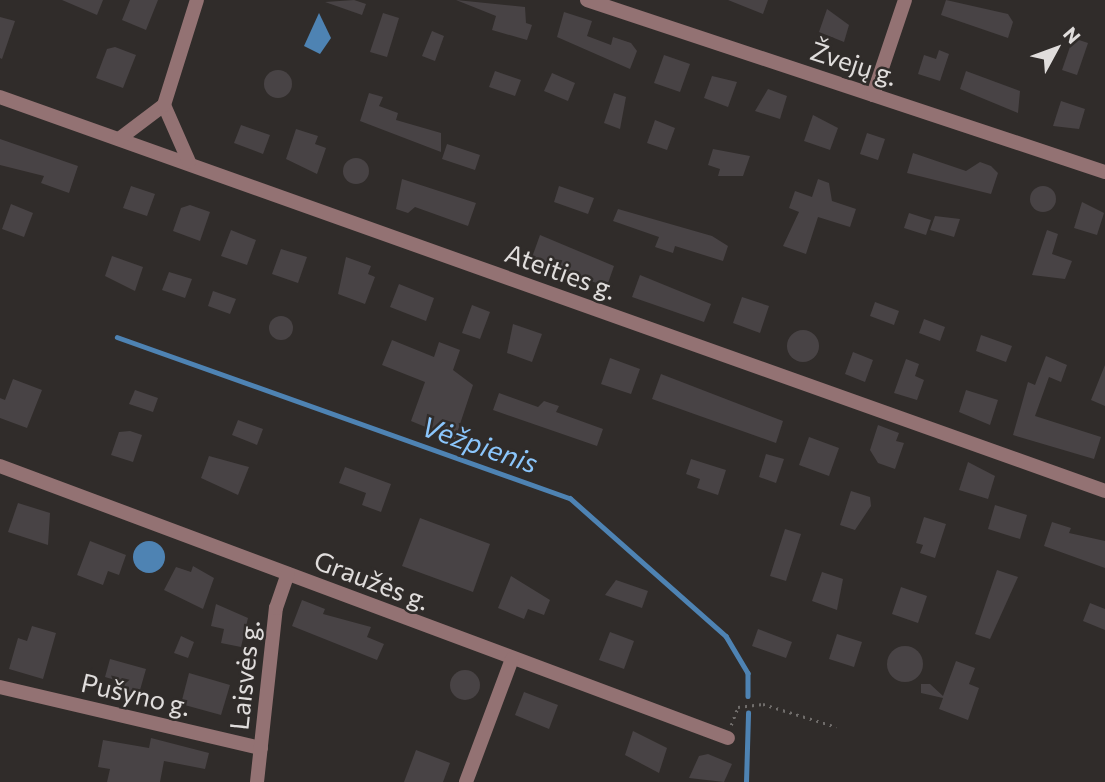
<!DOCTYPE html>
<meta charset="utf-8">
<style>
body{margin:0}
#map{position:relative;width:1105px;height:782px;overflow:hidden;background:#302c2a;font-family:Commissioner,sans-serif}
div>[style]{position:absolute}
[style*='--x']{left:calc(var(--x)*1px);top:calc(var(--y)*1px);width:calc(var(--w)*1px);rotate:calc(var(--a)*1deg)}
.water>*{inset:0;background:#4e83b3}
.round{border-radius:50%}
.stream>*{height:4.5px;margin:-2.25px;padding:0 2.25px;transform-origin:2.25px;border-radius:2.25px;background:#4e83b3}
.building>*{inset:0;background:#484345}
.path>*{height:2.5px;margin-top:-1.25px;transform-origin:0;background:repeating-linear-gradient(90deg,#706d6b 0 2px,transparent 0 7px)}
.minor>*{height:14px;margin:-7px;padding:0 7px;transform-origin:7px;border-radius:7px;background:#937273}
span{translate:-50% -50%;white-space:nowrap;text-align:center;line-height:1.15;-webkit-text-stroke:5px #302c2a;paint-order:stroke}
.street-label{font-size:26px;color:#e0dddc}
.water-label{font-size:28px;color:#8bc6fc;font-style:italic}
.north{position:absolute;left:1021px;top:14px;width:70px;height:70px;-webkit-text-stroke:5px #302c2a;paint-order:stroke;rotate:49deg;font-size:19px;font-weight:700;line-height:28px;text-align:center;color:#e0dddc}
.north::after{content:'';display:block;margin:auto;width:24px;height:32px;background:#e0dddc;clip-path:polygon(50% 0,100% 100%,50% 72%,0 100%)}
</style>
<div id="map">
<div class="water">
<i style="clip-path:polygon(319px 13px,331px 38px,320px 54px,304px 46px)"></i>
<i class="round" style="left:133px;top:541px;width:32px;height:32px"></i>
</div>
<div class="stream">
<i style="--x:117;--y:337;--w:481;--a:19.6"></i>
<i style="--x:570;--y:498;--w:208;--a:41.5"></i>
<i style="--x:726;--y:636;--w:43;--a:59.3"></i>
<i style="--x:748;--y:673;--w:23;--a:90"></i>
<i style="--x:746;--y:782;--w:69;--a:-88.3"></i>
</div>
<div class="building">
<i style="clip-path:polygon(62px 0,103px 0,97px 15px)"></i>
<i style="clip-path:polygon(130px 0,158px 0,146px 30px,122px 20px)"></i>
<i style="clip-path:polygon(354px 0,366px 4px,362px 15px,325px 2px)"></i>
<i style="clip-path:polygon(456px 0,525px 7px,526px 23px,532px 25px,527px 40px,492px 30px,496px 16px)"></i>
<i style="clip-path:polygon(728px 0,768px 0,763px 14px)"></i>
<i style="clip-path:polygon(946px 0,1008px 14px,1013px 22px,1008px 38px,941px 15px)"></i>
<i style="clip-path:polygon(827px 9px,849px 25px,844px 42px,819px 32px)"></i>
<i style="clip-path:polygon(564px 12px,592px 21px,587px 36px,611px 45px,613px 37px,631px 43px,637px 51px,630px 69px,557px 37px)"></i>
<i style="clip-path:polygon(383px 13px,399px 18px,387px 57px,370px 52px)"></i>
<i style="clip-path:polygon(0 17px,15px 21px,2px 59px,0 58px)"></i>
<i style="clip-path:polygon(432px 31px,444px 36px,435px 61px,422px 56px)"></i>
<i style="clip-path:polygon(1073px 38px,1088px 43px,1077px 75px,1062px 70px)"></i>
<i style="clip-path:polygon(115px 47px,136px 55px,123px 88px,96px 78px,107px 49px)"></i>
<i style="clip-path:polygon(939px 50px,949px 54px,940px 81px,918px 74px,924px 55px,936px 59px)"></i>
<i style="clip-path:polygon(664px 55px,690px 64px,680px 92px,654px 83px)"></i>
<i class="round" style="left:264px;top:70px;width:28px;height:28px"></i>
<i style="clip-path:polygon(495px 71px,521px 80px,515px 96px,489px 87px)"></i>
<i style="clip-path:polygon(966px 71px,1020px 91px,1018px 113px,960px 89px)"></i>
<i style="clip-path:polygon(552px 73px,575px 83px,568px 101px,544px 91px)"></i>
<i style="clip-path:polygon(712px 76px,737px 82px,728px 107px,704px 98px)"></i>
<i style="clip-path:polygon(768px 89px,787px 96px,780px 119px,755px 111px)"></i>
<i style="clip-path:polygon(369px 93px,383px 97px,379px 106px,398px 113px,396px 120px,441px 133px,441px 152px,360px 121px)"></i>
<i style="clip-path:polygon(614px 93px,626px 97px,620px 129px,604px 123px)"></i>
<i style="clip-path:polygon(1061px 101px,1085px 109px,1079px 129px,1053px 126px)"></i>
<i style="clip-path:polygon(813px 115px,838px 128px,830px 150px,804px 141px)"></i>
<i style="clip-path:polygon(655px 120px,675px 128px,667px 150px,647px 143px)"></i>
<i style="clip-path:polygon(241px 125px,270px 135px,263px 154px,234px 143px)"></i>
<i style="clip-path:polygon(296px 129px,318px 136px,315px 144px,326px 148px,317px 174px,286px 159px)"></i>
<i style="clip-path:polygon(867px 133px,885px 139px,878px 160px,860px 154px)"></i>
<i style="clip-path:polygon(0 139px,78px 166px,69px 193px,41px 183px,44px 176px,0 165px)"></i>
<i style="clip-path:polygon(447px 144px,480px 155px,475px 170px,442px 159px)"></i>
<i style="clip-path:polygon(713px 149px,750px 156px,743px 176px,718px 176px,720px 169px,708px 165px)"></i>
<i style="clip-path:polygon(913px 153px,966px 171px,980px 162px,991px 166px,998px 173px,991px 194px,907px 173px)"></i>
<i class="round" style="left:343px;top:158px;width:26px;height:26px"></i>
<i style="clip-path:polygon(402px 179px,476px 203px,468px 226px,415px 207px,408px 213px,396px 209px)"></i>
<i style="clip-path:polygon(818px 179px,829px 183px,832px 201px,856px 209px,850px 227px,818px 217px,806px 254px,783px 246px,799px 212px,789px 208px,795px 191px,812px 197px)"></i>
<i class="round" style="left:1030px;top:186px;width:26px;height:26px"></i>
<i style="clip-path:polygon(131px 186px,155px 194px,147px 216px,123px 208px)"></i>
<i style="clip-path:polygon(559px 186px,594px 198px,588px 214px,554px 202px)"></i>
<i style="clip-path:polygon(1082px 202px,1104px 213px,1097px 235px,1074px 228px)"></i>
<i style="clip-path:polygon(11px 204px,33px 213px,24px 237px,2px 229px)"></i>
<i style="clip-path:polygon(190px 205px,210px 212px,200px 241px,173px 231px,181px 208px)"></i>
<i style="clip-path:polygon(618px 209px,712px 236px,728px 246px,723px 261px,675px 246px,673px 253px,655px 247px,659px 237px,613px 221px)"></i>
<i style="clip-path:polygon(909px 213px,931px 220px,926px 235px,904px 228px)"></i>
<i style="clip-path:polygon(935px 216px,960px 219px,954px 237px,930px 230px)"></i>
<i style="clip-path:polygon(231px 230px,256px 240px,247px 265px,221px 256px)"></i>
<i style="clip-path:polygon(1047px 230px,1058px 234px,1052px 254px,1072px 261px,1065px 279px,1032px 275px)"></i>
<i style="clip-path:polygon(540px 235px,614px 266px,607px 286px,530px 263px)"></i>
<i style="clip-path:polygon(281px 249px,307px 257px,298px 283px,272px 274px)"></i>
<i style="clip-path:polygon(112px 256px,143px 267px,135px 291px,105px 276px)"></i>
<i style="clip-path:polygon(346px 257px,371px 266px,368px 274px,375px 277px,365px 304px,338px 294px)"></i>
<i style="clip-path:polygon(169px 272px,192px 279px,185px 298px,162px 290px)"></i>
<i style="clip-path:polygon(640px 275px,711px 304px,704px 322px,632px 297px)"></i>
<i style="clip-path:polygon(399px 284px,434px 298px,426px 321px,390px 307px)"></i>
<i style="clip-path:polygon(213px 291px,236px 299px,230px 314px,208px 306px)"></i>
<i style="clip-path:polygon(742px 297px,769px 306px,760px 333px,733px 323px)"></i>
<i style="clip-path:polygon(875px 302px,899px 311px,894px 325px,870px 316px)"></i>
<i style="clip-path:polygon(472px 305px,490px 312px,480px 339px,462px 333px)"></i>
<i class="round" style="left:269px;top:316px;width:24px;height:24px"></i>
<i style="clip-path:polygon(924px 319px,945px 327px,940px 341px,919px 333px)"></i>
<i style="clip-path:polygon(513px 324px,542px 334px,532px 362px,507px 353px)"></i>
<i class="round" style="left:787px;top:330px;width:32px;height:32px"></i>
<i style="clip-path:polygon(981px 335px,1012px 346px,1006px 362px,976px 351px)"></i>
<i style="clip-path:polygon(392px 340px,434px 357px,439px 342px,460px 350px,453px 370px,473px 385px,455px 439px,411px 421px,425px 382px,382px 365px)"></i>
<i style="clip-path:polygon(853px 352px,873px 360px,865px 382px,845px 374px)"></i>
<i style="clip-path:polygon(1046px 356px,1067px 365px,1061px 382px,1049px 377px,1035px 416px,1101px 437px,1094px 459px,1013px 435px,1028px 382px,1035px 385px)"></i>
<i style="clip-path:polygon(610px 358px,640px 369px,631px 394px,601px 384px)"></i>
<i style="clip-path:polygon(906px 359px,919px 364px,915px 376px,924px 380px,917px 400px,894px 393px)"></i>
<i style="clip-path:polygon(1105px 365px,1105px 406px,1091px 400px)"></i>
<i style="clip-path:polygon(661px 374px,783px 421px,776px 443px,652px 399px)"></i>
<i style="clip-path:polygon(13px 379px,42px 390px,27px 428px,0 418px,0 398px,5px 400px)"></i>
<i style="clip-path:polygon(135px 390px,158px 398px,153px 412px,129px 404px)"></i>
<i style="clip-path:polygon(966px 390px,998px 400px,990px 425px,959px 412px)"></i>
<i style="clip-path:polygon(499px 393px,538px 407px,544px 401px,559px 406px,556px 412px,603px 429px,597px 446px,493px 410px)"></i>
<i style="clip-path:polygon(238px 420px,263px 429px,257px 445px,232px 435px)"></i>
<i style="clip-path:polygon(878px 425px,899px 433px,896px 441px,904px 443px,895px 469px,878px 463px,870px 450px)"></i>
<i style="clip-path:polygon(130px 431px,142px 435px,133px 462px,111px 455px,119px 432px)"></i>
<i style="clip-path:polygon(809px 437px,839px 448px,829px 476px,799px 465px)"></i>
<i style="clip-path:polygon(766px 454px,784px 459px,776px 483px,759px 477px)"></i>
<i style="clip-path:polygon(209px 456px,249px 467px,238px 495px,201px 478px)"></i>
<i style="clip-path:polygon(691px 459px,726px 470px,718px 495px,697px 488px,700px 479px,686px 474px)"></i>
<i style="clip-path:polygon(968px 462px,995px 476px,988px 499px,959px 490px)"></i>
<i style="clip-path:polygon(345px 467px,391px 484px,381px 512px,362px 505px,366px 493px,339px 483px)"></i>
<i style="clip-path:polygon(851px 491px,870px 497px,871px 506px,855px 530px,840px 525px)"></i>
<i style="clip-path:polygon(18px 503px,50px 513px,48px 545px,8px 532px)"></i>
<i style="clip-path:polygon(995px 505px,1027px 515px,1020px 539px,988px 529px)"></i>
<i style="clip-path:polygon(924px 517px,946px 524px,935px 558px,920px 553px,923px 545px,916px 543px)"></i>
<i style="clip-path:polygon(420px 518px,490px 544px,473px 592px,402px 566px)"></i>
<i style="clip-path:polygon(1052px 522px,1071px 528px,1069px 533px,1105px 541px,1105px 568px,1044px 546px)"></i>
<i style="clip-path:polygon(785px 529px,801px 534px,786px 581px,770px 576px)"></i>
<i style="clip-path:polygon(90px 541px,126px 555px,119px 575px,108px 571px,103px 585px,77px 575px)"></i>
<i style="clip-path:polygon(193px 566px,214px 578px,203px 609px,164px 590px,176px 567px,191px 572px)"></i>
<i style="clip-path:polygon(997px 570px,1018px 577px,990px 639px,975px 634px)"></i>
<i style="clip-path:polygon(822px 572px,843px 579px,837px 610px,812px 601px)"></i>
<i style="clip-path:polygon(511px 576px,550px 600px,544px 615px,528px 609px,524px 619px,498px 608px)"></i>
<i style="clip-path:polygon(616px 580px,648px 591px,642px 608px,605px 595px)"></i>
<i style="clip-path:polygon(901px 587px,927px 596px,918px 623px,892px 614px)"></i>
<i style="clip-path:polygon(302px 600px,325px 609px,323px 614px,371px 627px,367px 637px,384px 644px,377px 660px,292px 626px)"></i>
<i style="clip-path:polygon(1090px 603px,1105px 609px,1105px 630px,1083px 621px)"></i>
<i style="clip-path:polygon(216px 604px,248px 618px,241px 647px,221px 643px,224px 629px,211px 626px)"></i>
<i style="clip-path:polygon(32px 626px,56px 633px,43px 679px,9px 669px,18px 638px,27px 641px)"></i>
<i style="clip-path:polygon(758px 629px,792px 642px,786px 658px,752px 646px)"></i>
<i style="clip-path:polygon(610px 632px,634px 641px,624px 669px,599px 660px)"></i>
<i style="clip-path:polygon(837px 634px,862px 642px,854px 667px,829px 659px)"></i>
<i style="clip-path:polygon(181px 636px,194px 642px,188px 658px,174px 653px)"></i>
<i class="round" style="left:887px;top:646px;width:36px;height:36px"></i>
<i style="clip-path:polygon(110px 659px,146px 669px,138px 697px,123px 693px,125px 683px,105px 677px)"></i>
<i style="clip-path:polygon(956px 661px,975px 668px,969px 684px,979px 688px,968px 720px,939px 709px,943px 698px,921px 693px,921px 684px,930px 684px,943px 696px)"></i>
<i class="round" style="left:450px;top:670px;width:30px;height:30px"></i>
<i style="clip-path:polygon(189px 673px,230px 685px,221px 715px,181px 704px)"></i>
<i style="clip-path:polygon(524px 692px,558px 705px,549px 729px,515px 715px)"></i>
<i style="clip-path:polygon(633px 731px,667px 748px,659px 773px,625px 755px)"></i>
<i style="clip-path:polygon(151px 738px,209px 753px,205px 769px,164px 761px,160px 782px,107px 782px,110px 769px,98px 767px,103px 740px,149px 748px)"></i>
<i style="clip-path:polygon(416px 750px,450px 763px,443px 782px,404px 782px)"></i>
<i style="clip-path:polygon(708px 754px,732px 764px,724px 782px,689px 778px,699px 756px)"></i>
</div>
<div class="path">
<i style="--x:731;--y:725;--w:19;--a:-69"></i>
<i style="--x:738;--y:707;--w:25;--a:-7"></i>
<i style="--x:763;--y:704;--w:77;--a:17.3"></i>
</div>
<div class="minor">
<i style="--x:587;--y:0;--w:546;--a:18.37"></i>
<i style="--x:873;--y:95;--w:100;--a:-71.4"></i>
<i style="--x:0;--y:97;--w:1173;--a:19.62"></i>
<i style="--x:164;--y:105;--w:62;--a:66.3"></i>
<i style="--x:119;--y:139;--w:56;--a:-37.1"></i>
<i style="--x:164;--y:105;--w:110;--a:-72.6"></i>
<i style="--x:0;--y:466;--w:777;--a:20.49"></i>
<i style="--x:0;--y:687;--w:268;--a:13.2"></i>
<i style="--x:257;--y:782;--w:175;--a:-83.8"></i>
<i style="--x:276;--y:608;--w:36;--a:-71"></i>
<i style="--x:466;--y:782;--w:131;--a:-69.5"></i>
</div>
<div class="street-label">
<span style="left:854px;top:63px;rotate:18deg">Žvejų g.</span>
<span style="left:561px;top:271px;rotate:20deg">Ateities g.</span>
<span style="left:372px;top:580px;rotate:21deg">Graužės g.</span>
<span style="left:244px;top:675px;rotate:-84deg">Laisvės g.</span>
<span style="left:136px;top:694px;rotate:13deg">Pušyno g.</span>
</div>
<div class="water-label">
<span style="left:480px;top:444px;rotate:19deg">Vėžpienis</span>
</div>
<div class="north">N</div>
</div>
